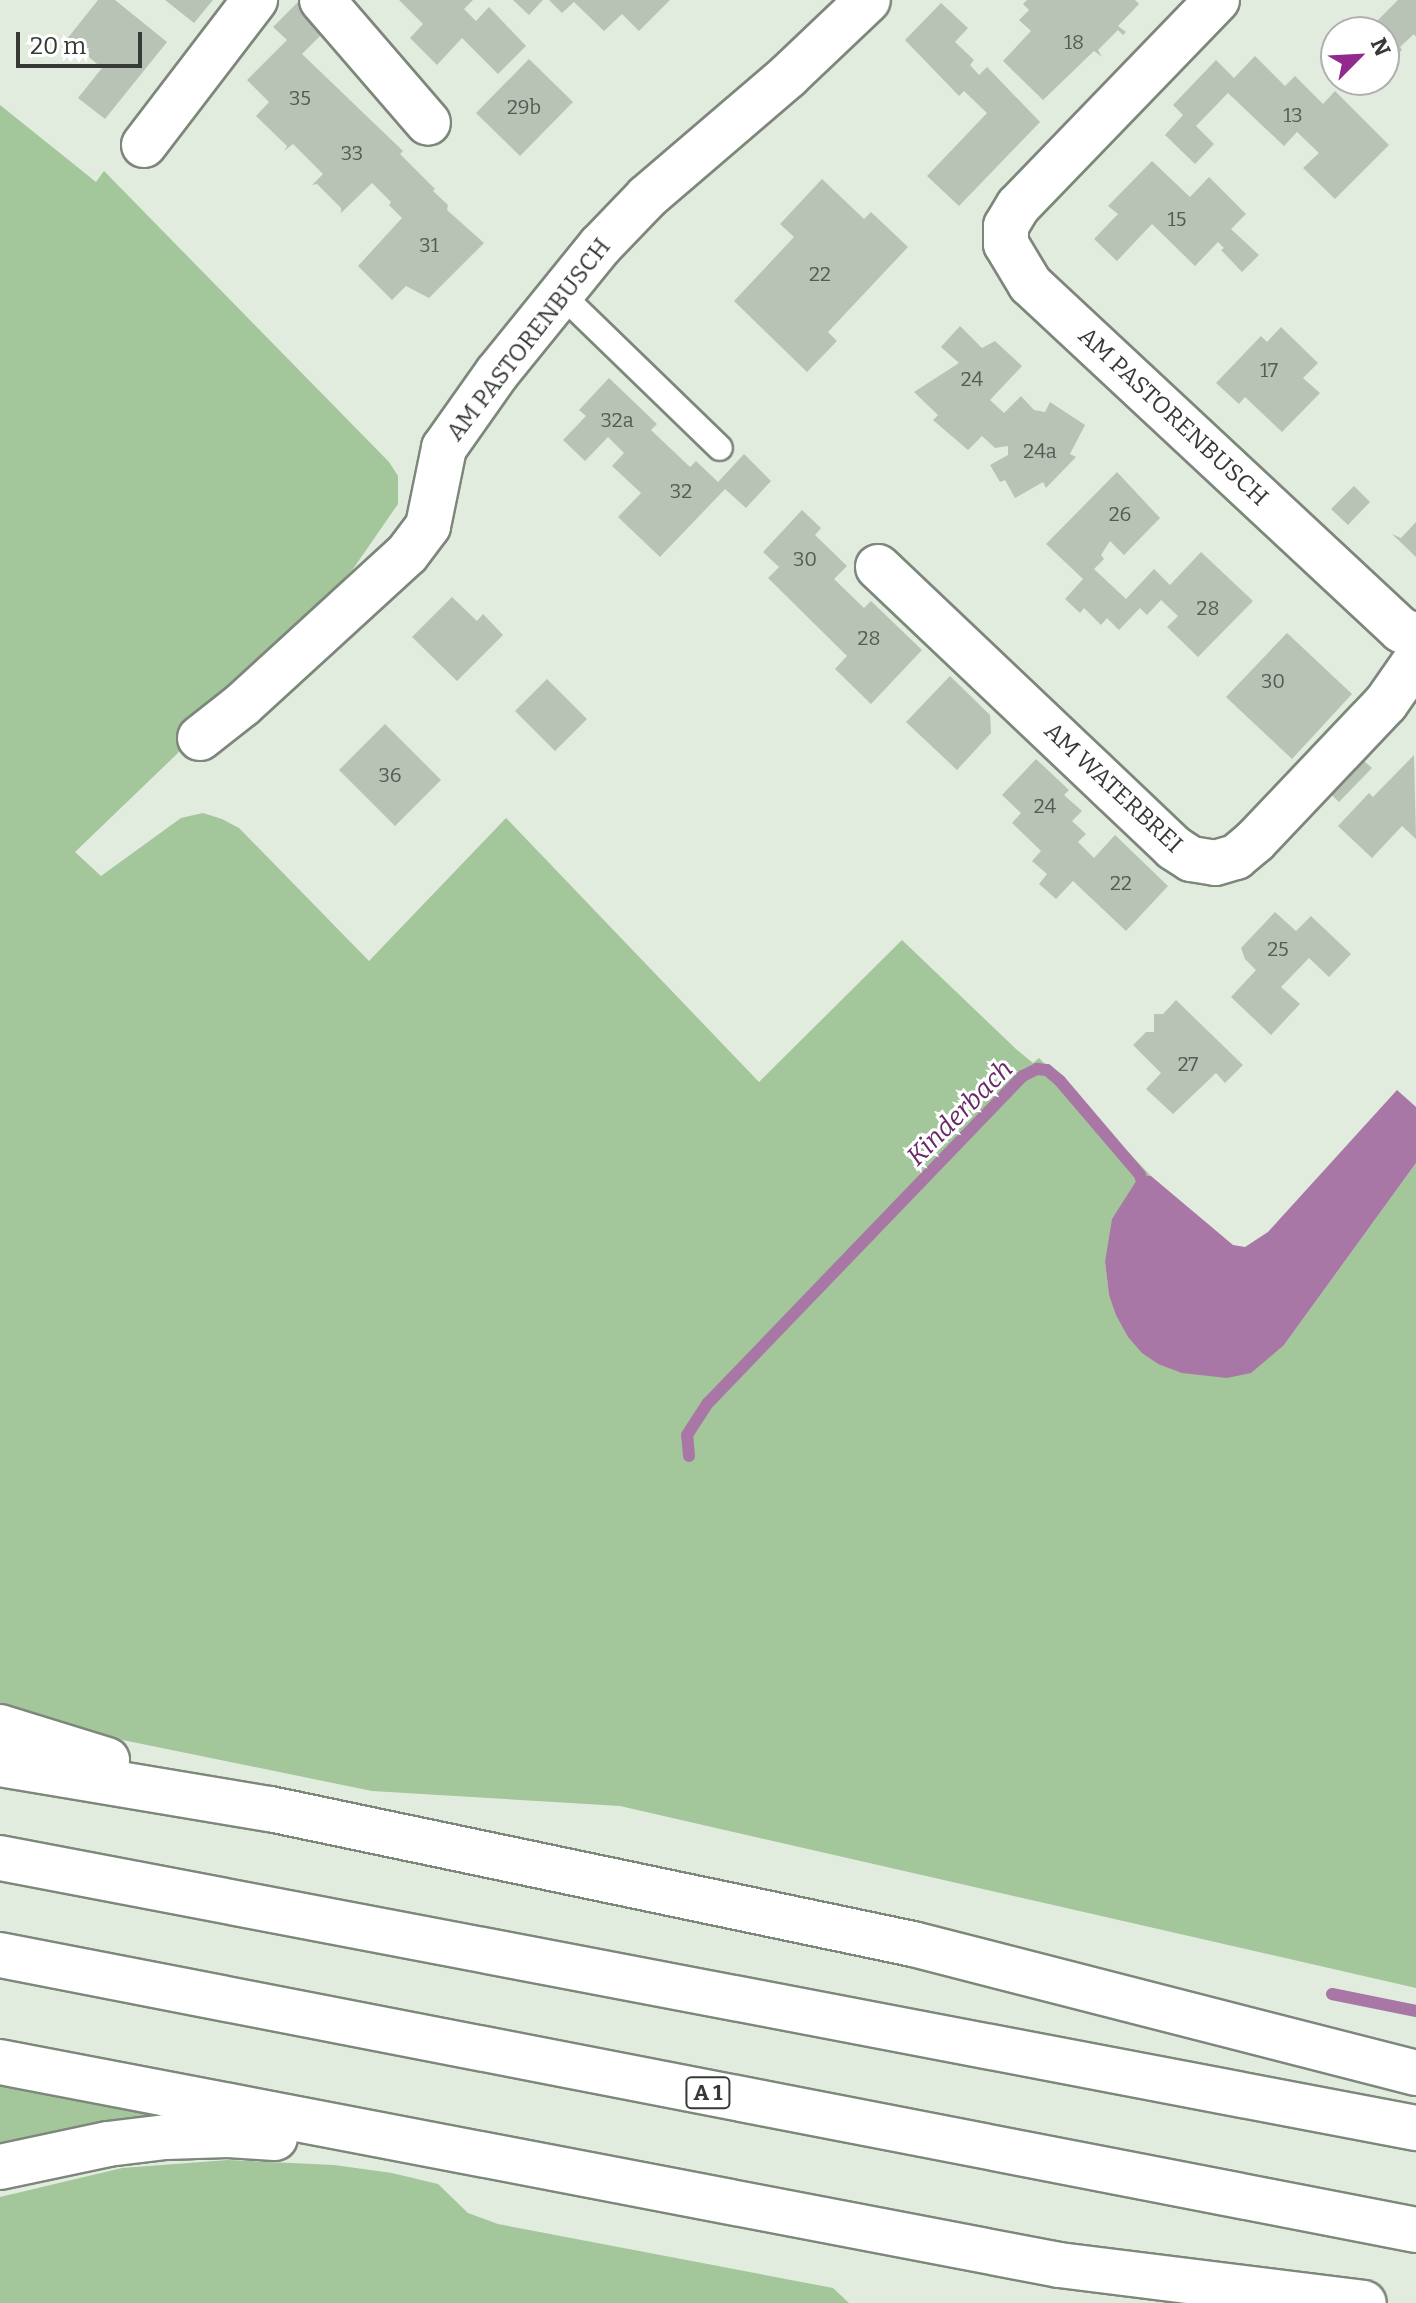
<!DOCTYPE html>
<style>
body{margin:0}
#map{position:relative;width:1416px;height:2303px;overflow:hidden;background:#e1ecde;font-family:Bitter,serif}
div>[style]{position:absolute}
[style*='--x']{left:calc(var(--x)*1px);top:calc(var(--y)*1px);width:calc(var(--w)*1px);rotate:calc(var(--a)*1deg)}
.green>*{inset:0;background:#a3c69b}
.water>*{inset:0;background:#a977a5}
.stream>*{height:12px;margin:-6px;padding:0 6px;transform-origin:6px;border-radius:6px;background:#a977a5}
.building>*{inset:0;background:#b8c3b6}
.roads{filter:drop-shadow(2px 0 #7d877b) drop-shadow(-2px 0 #7d877b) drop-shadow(0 2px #7d877b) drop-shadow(0 -2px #7d877b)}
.service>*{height:24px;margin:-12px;padding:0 12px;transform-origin:12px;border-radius:12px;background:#fff}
.minor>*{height:44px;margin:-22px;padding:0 22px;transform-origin:22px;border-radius:22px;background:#fff}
.motorway>*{height:44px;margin:-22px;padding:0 22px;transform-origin:22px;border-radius:22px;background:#fff}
span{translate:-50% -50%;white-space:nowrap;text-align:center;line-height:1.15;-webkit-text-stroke:6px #fff;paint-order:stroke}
.number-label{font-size:20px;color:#565c55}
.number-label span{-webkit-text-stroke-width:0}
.shield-label span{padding:2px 6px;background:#fff;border:2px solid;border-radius:6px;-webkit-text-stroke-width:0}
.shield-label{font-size:22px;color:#363a35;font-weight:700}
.street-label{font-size:24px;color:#363a35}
.water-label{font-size:26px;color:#682a66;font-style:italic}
.north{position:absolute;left:1320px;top:16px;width:80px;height:80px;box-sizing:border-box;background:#fff;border:2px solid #afb0ae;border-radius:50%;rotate:66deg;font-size:22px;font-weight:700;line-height:32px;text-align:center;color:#363a35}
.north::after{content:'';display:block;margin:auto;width:28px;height:36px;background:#91298e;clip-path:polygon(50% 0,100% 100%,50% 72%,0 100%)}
.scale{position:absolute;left:16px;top:32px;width:126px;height:36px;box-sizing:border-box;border:4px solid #363a35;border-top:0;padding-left:10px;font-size:24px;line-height:28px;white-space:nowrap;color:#363a35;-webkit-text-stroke:6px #fff;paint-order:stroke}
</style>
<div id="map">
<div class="green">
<i style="clip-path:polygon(0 105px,96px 182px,104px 171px,389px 462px,398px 476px,398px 504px,353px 569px,205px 727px,75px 852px,101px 876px,181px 818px,203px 813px,222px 819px,239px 828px,369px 961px,506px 818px,759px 1082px,902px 940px,1016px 1049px,1033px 1063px,1039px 1058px,1151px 1176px,1140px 1175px,1105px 1262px,1109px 1295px,1128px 1337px,1158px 1364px,1284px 1345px,1416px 1163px,1416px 1988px,620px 1806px,372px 1791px,59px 1727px,0 1708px)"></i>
<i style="clip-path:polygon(0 2085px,149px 2113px,159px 2116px,0 2157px)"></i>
<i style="clip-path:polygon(228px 2160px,334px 2165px,392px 2173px,438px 2184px,468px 2213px,498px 2224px,833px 2288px,849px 2303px,0 2303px,0 2197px,122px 2168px)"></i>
</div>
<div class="water">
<i style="clip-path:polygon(1397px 1090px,1416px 1107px,1416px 1163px,1284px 1345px,1251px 1373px,1227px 1378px,1182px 1373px,1158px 1364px,1142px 1353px,1128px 1337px,1116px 1315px,1109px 1295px,1105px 1262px,1112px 1219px,1140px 1175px,1151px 1176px,1233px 1245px,1245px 1247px,1268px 1232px)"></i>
</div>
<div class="stream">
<i style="--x:689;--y:1456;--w:21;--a:-95"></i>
<i style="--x:687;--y:1435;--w:38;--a:-57"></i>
<i style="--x:708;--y:1403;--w:454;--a:-46.1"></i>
<i style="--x:1023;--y:1076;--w:16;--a:-27"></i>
<i style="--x:1037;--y:1069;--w:10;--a:6"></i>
<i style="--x:1047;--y:1070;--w:17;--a:40"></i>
<i style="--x:1060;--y:1081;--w:123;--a:49.6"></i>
<i style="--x:1140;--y:1175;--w:14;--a:73"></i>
<i style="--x:1332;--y:1994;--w:86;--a:11.4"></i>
</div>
<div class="building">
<i style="clip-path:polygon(98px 0,115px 0,167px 42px,105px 119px,78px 98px,102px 68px,67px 39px)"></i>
<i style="clip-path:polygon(165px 0,213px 0,194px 23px)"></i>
<i style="clip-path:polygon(300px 0,328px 28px,302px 54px,403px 151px,400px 154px,435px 189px,433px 191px,448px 205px,447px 210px,484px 243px,429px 298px,406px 286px,392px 300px,358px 266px,402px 218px,389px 205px,391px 202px,372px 183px,341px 213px,341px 208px,317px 184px,312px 185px,323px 174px,293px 144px,284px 151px,287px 146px,256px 116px,269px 102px,247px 80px,287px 40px,273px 27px)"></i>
<i style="clip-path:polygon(399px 0,473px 0,464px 9px,476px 21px,489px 7px,526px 46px,498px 74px,462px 38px,437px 65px,410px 38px,423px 24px)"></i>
<i style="clip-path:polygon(513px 0,543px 0,529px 15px)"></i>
<i style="clip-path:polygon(549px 0,670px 0,639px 31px,622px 14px,604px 31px,574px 2px,562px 13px)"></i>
<i style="clip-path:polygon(1027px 0,1135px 0,1139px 4px,1118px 26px,1126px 32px,1123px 35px,1118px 30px,1098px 50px,1102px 57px,1094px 51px,1043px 100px,1003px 61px,1031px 31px,1019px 20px,1029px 10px,1023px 4px)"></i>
<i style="clip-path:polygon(1398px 0,1416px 0,1416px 37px,1414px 34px,1400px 47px,1402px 50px,1396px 56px,1399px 63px,1384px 48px,1384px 32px,1366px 32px)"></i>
<i style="clip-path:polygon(941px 3px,968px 28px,955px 42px,974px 60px,970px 65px,979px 75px,987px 67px,1040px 122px,959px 206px,927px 176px,987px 113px,964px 91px,959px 96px,905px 40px)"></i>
<i style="clip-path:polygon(1255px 56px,1285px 86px,1295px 76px,1323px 104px,1335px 91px,1389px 145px,1335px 199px,1303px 168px,1319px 153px,1297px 132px,1284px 146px,1228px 93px,1196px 126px,1214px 144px,1195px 164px,1165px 135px,1183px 115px,1173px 105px,1216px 60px,1234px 78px)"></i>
<i style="clip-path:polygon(529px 59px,573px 102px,520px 156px,476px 113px)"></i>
<i style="clip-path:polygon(1152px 161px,1190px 197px,1209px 177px,1246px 214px,1231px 229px,1259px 255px,1242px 272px,1221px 250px,1224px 248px,1218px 242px,1195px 266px,1152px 224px,1117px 261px,1094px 239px,1118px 214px,1108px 206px)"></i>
<i style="clip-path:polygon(822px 179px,864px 219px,871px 212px,908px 247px,828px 332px,837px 341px,807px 372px,734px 301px,794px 237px,780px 224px)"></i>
<i style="clip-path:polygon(960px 326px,982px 348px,995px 341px,1022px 366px,990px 400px,1004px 413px,1021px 396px,1034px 410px,1045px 412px,1050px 402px,1085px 425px,1070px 454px,1076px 457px,1046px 488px,1043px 482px,1015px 498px,1005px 480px,1000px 482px,990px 465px,1008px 455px,1008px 446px,995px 448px,982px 436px,968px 450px,933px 420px,938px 415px,914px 392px,959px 363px,941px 347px)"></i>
<i style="clip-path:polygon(1281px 327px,1318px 363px,1303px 378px,1320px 393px,1282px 432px,1245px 397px,1239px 404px,1216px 383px,1261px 336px,1267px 342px)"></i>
<i style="clip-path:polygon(609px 378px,657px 424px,651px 430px,690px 467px,696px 461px,718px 482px,744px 454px,771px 481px,746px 508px,725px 489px,660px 557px,618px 517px,641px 493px,612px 466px,624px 453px,608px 437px,585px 461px,563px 440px,586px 416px,579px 410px)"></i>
<i style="clip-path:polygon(1117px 472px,1160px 518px,1124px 555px,1110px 541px,1101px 555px,1104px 559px,1094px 569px,1126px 599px,1154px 569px,1170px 585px,1201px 552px,1253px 601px,1198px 657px,1167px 627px,1178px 616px,1161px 600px,1147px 615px,1140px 608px,1119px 630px,1107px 618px,1101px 625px,1084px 608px,1080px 613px,1065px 599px,1083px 579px,1046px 544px)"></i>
<i style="clip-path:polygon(1354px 486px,1370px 502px,1348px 525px,1331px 509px)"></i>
<i style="clip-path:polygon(802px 510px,821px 528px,815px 535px,847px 566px,834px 579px,864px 608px,871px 601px,922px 650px,871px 704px,835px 669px,847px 656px,768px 578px,779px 567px,763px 552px)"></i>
<i style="clip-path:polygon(1416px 522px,1416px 557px,1392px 534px,1401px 538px)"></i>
<i style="clip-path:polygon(452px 597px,477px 621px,483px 614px,503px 635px,457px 681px,412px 637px)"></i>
<i style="clip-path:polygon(1287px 633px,1352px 694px,1292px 759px,1226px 697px)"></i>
<i style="clip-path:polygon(950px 676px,990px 715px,991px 733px,957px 770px,906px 722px)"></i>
<i style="clip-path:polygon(547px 679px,587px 719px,555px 751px,515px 711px)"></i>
<i style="clip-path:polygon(385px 724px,441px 780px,395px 826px,339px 770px)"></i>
<i style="clip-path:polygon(1355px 753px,1372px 768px,1339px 802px,1323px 787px)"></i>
<i style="clip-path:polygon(1414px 755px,1416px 839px,1402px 826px,1372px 858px,1338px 826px,1369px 793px,1373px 797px)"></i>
<i style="clip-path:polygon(1036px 759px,1069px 790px,1064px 795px,1082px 811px,1072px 821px,1086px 834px,1078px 842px,1094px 858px,1115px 835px,1168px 886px,1126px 931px,1073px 881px,1056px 899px,1039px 884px,1047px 874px,1032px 861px,1041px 851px,1012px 823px,1021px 813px,1002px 795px)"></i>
<i style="clip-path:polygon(1275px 912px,1296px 931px,1311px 916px,1351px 954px,1329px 977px,1309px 958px,1281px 987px,1300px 1004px,1271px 1035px,1231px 997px,1256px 970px,1245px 959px,1241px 948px)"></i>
<i style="clip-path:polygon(1176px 1000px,1243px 1065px,1225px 1083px,1216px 1073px,1173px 1114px,1146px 1089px,1161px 1073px,1133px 1045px,1146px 1032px,1154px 1032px,1154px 1014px,1163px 1014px)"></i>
</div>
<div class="roads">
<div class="service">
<i style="--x:561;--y:294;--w:221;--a:44.1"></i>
</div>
<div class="minor">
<i style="--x:322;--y:0;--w:162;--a:49.2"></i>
<i style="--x:1217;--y:0;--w:286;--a:134"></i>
<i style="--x:1018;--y:206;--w:23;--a:121"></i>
<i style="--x:1006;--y:226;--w:18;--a:90"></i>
<i style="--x:1006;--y:244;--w:47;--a:59"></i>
<i style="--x:1030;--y:284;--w:507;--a:43"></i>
<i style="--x:1401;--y:630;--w:16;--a:22"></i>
<i style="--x:144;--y:145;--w:183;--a:-52.6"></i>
<i style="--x:878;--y:567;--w:408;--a:43.5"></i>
<i style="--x:1174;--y:848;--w:20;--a:33"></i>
<i style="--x:1191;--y:859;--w:24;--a:9"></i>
<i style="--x:1215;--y:863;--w:22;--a:-16"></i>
<i style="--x:1236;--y:857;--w:25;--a:-40"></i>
<i style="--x:1255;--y:841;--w:190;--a:-46.5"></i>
<i style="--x:1386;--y:703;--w:52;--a:-55.1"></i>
<i style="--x:200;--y:738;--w:53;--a:-38.2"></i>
<i style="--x:242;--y:705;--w:224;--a:-42.5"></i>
<i style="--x:407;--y:554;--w:35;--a:-53"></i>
<i style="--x:428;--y:526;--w:80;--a:-78.4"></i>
<i style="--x:444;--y:448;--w:92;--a:-54.8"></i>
<i style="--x:497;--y:373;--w:164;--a:-51"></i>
<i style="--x:600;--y:246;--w:68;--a:-46.2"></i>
<i style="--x:647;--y:197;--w:186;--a:-40.6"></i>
<i style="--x:788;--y:76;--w:110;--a:-43.5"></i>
</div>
<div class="motorway">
<i style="--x:0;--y:1727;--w:112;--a:17.1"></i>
<i style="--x:0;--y:1764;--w:274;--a:9.5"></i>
<i style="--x:270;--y:1809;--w:657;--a:11.86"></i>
<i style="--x:913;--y:1944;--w:519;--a:14.38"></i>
<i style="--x:0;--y:1858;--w:1442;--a:10.8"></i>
<i style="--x:0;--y:1955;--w:1442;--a:10.99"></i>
<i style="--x:0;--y:2062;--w:1078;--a:10.85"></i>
<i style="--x:1059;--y:2265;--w:307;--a:7.1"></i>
<i style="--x:0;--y:2167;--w:110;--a:-12"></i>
<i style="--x:108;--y:2144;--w:58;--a:-6.9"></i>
<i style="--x:166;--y:2137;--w:61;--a:-1.9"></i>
<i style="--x:227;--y:2135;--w:48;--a:3.6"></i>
</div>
</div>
<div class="number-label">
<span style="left:1074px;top:42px">18</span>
<span style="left:300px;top:98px">35</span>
<span style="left:524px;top:107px">29b</span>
<span style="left:1293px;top:115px">13</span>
<span style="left:352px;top:153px">33</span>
<span style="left:1177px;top:219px">15</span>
<span style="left:429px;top:245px">31</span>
<span style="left:820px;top:274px">22</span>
<span style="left:1269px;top:370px">17</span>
<span style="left:972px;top:379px">24</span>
<span style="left:617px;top:420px">32a</span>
<span style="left:1040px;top:451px">24a</span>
<span style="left:681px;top:491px">32</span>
<span style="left:1120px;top:514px">26</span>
<span style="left:805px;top:559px">30</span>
<span style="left:1208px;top:608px">28</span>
<span style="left:869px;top:638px">28</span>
<span style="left:1273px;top:681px">30</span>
<span style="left:390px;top:775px">36</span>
<span style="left:1045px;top:806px">24</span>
<span style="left:1121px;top:883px">22</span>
<span style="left:1278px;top:949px">25</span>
<span style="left:1188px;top:1064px">27</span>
</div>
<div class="shield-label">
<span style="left:708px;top:2093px">A 1</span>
</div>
<div class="street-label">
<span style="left:529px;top:340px;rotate:-52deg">AM PASTORENBUSCH</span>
<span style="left:1173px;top:417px;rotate:43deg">AM PASTORENBUSCH</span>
<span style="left:1113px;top:788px;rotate:43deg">AM WATERBREI</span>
</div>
<div class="water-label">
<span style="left:960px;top:1113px;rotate:-45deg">Kinderbach</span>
</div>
<div class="north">N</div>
<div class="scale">20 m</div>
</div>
